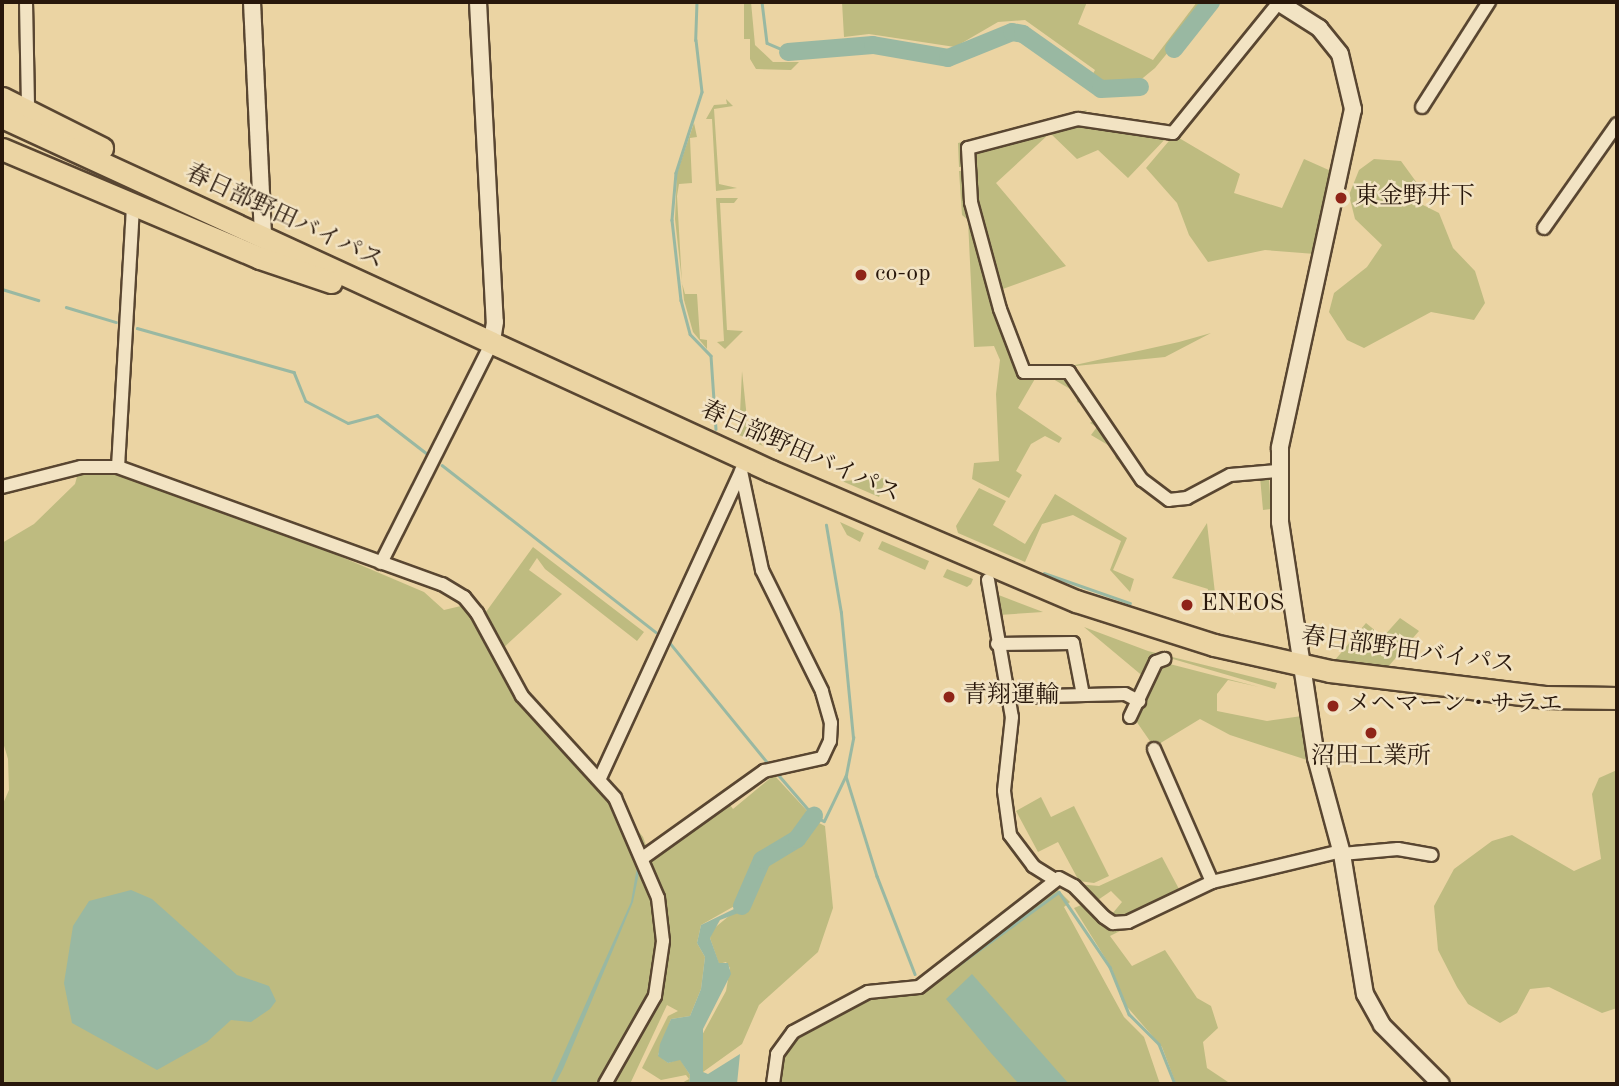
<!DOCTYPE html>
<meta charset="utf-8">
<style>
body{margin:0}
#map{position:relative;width:1619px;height:1086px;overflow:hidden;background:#ebd4a3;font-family:"Old Standard TT","Noto Serif JP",serif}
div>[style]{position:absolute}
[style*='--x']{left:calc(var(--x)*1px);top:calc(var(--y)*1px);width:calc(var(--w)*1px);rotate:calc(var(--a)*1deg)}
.green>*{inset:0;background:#bebb80}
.water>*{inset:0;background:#99b8a2}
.stream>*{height:2.5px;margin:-1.25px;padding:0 1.25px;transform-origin:1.25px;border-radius:1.25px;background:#99b8a2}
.river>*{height:18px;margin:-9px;padding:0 9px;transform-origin:9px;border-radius:9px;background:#99b8a2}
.roads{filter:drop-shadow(2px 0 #594631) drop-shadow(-2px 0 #594631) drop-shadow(0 2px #594631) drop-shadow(0 -2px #594631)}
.street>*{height:12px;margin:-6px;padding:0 6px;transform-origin:6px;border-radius:6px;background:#f2e3c3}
.secondary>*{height:16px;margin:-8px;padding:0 8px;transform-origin:8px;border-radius:8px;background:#f2e3c3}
.highway>*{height:21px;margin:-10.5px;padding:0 10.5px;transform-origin:10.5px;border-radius:10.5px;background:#ebd4a3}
.dots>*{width:19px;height:19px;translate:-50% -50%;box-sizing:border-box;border:4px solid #f2e3c3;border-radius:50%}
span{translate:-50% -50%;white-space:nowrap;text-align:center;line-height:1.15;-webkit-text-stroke:5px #f2e3c3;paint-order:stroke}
.poi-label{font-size:24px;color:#28170b}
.left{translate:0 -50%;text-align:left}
.street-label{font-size:24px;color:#28170b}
.frame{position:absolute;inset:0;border:4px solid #28170b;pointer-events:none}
</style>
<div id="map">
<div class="green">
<i style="clip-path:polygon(744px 2px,751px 2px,755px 45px,773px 62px,799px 62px,791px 70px,756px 69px,750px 59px,750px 39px,744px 39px)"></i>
<i style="clip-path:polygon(842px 2px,1087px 2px,1078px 24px,1153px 60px,1197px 2px,1206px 6px,1155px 68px,1138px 82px,1114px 85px,1090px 79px,1095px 70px,1025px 20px,998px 22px,955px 47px,869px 34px,844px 37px)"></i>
<i style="clip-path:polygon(726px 99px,733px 106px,714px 109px,719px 184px,737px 188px,716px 191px,712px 119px,706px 119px,714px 105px,727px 104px)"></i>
<i style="clip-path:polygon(1087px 110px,1083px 115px,964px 145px,965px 167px,959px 167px,958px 143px)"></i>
<i style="clip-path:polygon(1082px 121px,1169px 135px,1128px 178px,1098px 150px,1077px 159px,1050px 133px,996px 183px,1066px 266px,1000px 290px,975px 200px,973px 151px)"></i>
<i style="clip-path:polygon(694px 123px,697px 137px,690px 138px,692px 183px,679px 184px,677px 196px,682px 283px,685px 294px,697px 294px,700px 339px,707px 340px,707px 349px,693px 332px,684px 300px,675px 219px,677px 173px)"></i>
<i style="clip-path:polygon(1174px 135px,1240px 174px,1234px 193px,1282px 208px,1304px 159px,1331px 171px,1315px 254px,1265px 250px,1208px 262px,1189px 235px,1177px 203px,1146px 168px)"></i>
<i style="clip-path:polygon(1374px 159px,1401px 161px,1417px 183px,1421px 204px,1439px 213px,1453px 248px,1475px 271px,1485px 303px,1474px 320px,1431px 312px,1364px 348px,1347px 340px,1329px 312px,1334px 293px,1367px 267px,1382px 245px,1355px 219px,1349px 195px,1359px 170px)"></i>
<i style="clip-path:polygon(959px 171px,966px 171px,968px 202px,997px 310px,1023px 376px,1064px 375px,1088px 407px,1077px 402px,1077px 393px,1053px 379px,1036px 377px,1018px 408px,1062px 438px,1059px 443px,1045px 436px,1031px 444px,1016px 471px,1022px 475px,1009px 498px,972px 479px,974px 463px,999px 461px,996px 394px,1000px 360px,994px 346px,974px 347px,968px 220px,962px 215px)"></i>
<i style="clip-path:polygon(716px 198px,738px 198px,734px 203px,720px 203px,727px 330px,743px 331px,725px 349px,717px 342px,724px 341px)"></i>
<i style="clip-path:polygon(1211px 333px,1165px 357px,1066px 367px,1179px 342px)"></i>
<i style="clip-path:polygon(742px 371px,748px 428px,763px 446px,739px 435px)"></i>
<i style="clip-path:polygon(1094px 420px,1096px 421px,1129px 466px,1116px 459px,1113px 448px,1091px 435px,1097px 427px,1090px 423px)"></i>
<i style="clip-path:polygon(101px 463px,257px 521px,424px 592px,444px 610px,465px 605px,489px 649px,517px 674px,544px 727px,593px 773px,643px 837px,651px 859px,728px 802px,733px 809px,774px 775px,810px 814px,797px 830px,761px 856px,738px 904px,701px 925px,697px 943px,705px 957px,701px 989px,690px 1016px,671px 1019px,658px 1055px,668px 1063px,680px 1059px,690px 1075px,689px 1084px,680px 1084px,689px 1079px,686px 1075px,661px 1080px,642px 1068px,668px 1016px,678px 1011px,667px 1005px,630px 1084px,610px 1084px,662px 983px,666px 928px,652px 871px,659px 970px,645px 1008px,601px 1084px,2px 1084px,2px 806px,9px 790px,8px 759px,2px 739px,2px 543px,34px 524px,75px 484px,78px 473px,88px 474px)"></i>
<i style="clip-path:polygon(1260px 477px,1269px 480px,1271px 509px,1263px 510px)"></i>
<i style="clip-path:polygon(886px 478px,879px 497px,842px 481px)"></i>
<i style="clip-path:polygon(979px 488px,1006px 501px,993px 525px,1025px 544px,1055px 494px,1127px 538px,1113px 570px,1134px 579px,1130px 592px,1110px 570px,1121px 541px,1073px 515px,1042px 524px,1025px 562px,958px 533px,956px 526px)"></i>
<i style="clip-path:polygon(840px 522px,864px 533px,860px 542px,847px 535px)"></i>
<i style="clip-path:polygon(1207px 523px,1216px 602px,1206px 600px,1208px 589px,1172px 578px)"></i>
<i style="clip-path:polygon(882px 541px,929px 561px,925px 570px,878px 549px)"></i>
<i style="clip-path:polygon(533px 547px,644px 632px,637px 641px,545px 569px,537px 558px,529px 570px,562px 594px,501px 650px,483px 616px)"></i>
<i style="clip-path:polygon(947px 569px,973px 579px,971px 584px,967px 587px,943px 577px)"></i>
<i style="clip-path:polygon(996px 594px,1043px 612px,999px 615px)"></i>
<i style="clip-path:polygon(1400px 618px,1419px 631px,1387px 668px,1335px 660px,1366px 623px,1383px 637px)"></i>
<i style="clip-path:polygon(1084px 627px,1148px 651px,1277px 683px,1275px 689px,1166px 657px,1144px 668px,1145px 678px)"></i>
<i style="clip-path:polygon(1162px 662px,1259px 687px,1228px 680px,1217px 694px,1217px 711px,1267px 721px,1302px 716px,1307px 760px,1230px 735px,1200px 719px,1154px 747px,1134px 718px)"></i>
<i style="clip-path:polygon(1617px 770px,1617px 1008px,1602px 1013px,1549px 987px,1530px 989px,1517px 1013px,1500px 1023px,1468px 1004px,1457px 987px,1438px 950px,1434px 906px,1454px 869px,1492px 841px,1512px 835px,1574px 871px,1601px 859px,1592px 794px,1599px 778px)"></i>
<i style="clip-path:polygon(1041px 797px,1051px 817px,1074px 806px,1109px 876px,1094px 883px,1079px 881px,1058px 842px,1038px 852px,1016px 811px)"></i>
<i style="clip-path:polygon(815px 821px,825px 826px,833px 908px,818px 952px,759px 1005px,742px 1044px,703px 1072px,700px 1039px,726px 991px,730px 968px,726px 962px,719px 964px,710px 938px,712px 930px,752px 897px,765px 863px,794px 845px)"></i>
<i style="clip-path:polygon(1162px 857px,1179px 889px,1120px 917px,1112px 914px,1122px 902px,1111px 891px,1095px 902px,1077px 884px,1099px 886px)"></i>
<i style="clip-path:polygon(1056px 888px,1070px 902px,1064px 907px,1124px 1017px,1144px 1037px,1160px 1084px,777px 1084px,780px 1059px,796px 1035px,873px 995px,925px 991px,930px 982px)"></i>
<i style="clip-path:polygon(1086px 903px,1126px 928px,1110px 936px,1132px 966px,1165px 950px,1197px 998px,1211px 1006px,1218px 1028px,1203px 1042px,1207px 1068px,1231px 1084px,1176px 1084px,1162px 1047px,1122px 1001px,1112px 969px,1074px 908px)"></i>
</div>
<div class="water">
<i style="clip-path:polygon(637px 867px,640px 868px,633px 902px,563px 1069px,555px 1084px,550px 1084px,631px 902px)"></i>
<i style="clip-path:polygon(757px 885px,741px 912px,720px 920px,710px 938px,719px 963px,728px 963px,731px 974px,703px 1029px,703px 1072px,708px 1074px,740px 1054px,737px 1084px,689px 1084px,690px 1075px,680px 1060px,668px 1063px,658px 1056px,660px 1044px,671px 1019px,690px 1016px,701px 989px,705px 957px,697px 943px,701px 925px,734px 909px,750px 886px)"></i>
<i style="clip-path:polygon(131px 890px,152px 899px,237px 975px,269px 986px,276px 1001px,270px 1009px,251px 1022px,231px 1020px,207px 1042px,157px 1070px,72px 1023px,64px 983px,73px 926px,89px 901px)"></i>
<i style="clip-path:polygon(972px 974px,1069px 1084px,1019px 1084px,991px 1053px,946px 999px)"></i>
</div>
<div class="stream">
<i style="--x:697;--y:2;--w:38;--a:92"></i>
<i style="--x:696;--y:40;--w:52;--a:83.4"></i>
<i style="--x:702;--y:92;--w:85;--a:107.8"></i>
<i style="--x:676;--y:173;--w:47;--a:94.9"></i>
<i style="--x:672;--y:220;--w:81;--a:83.6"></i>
<i style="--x:681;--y:300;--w:35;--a:75"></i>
<i style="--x:690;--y:334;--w:30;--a:46"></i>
<i style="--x:711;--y:356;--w:73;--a:86.1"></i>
<i style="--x:762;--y:2;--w:41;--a:83"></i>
<i style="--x:767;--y:43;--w:23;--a:23"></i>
<i style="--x:2;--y:289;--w:38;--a:17"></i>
<i style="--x:66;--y:307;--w:52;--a:16.7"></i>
<i style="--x:137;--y:328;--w:163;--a:15.7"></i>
<i style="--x:294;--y:372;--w:31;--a:68"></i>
<i style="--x:306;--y:401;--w:47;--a:27.6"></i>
<i style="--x:348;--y:423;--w:30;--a:-15"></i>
<i style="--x:377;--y:415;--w:67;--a:37.7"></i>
<i style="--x:442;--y:465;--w:271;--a:38"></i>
<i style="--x:1044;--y:573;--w:91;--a:19.2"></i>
<i style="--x:670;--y:643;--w:154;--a:50.8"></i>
<i style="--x:777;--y:773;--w:57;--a:49.3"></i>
<i style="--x:814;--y:816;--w:11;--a:27"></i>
<i style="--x:824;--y:821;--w:51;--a:-64.4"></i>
<i style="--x:846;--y:775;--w:38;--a:-79"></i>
<i style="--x:853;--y:738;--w:126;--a:-95.5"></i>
<i style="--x:841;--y:613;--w:89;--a:-99.7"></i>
<i style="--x:846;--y:776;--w:105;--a:72.8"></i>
<i style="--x:877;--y:876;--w:105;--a:68.8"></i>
<i style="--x:929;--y:986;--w:160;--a:-35.9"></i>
<i style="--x:1059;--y:892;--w:91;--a:55.8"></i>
<i style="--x:1110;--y:967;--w:51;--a:68"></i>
<i style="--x:1129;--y:1014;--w:42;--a:45"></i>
<i style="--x:1159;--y:1044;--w:43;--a:68.2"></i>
</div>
<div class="river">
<i style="--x:1174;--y:49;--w:60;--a:-51.8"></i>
<i style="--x:788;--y:52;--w:85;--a:-4.7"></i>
<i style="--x:873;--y:45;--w:76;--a:9.8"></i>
<i style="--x:948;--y:58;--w:69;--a:-22.1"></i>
<i style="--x:1012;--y:32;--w:11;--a:10"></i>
<i style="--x:1023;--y:34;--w:95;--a:35.2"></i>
<i style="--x:1101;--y:89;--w:39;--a:-3"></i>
<i style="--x:742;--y:906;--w:50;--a:-66.5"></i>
<i style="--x:762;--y:860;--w:41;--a:-31"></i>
<i style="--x:797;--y:839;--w:29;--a:-54"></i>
</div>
<div class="roads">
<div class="street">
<i style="--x:26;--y:2;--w:109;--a:88.9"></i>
<i style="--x:1422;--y:107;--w:125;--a:-57.5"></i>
<i style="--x:1544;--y:228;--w:127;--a:-54.9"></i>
<i style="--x:118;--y:467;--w:263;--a:-86.7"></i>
<i style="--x:1277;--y:471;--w:47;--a:175.1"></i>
<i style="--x:1230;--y:475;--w:49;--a:151.9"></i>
<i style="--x:1187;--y:498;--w:18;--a:174"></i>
<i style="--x:1169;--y:500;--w:34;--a:-143"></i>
<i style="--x:1142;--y:480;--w:130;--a:-124.1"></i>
<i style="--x:1069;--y:372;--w:45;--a:180"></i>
<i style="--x:1024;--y:372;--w:67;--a:-110.9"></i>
<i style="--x:1000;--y:309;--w:111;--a:-105.2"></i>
<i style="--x:971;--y:202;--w:54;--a:-93.2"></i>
<i style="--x:968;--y:148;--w:114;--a:-14.8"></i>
<i style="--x:1078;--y:119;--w:96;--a:8.4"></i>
<i style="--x:1173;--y:133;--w:169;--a:-51"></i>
<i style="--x:2;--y:487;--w:81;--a:-14.2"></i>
<i style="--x:81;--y:467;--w:37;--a:0"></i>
<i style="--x:118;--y:467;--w:344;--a:19.9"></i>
<i style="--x:442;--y:584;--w:26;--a:31"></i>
<i style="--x:464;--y:597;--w:21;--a:51"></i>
<i style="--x:477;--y:613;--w:94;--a:61.5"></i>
<i style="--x:522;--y:696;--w:138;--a:47.6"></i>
<i style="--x:615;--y:798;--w:109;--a:66.7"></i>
<i style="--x:658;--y:898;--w:43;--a:83.4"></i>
<i style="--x:663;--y:941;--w:56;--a:98.3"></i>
<i style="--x:655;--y:996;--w:101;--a:119.6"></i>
<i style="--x:381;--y:563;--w:247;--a:-63.3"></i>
<i style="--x:988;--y:580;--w:139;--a:80.1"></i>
<i style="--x:1012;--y:717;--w:74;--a:96.2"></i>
<i style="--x:1004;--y:791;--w:44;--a:82.2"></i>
<i style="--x:1010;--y:835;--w:39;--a:53"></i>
<i style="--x:1033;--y:866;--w:26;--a:32"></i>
<i style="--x:997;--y:644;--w:76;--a:-0.8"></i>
<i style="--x:1073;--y:643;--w:53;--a:79.1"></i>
<i style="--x:1008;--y:697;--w:117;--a:-1.5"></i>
<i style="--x:1125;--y:694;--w:16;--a:27"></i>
<i style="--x:1130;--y:717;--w:61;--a:-64.7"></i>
<i style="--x:1156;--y:662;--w:9;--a:-21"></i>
<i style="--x:1154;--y:749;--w:145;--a:66.4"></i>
<i style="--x:600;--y:778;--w:340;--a:-65.3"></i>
<i style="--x:1342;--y:854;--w:56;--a:-5.1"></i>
<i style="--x:1398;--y:849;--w:34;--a:10"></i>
<i style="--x:644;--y:857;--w:148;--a:-35.6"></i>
<i style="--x:764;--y:771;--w:59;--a:-12.6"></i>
<i style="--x:822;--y:758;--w:19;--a:-65"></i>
<i style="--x:830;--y:741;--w:18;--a:-87"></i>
<i style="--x:831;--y:723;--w:33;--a:-106"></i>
<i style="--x:822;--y:691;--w:135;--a:-116.4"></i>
<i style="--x:762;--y:570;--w:101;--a:-102"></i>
<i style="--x:773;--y:1084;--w:30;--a:-82"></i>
<i style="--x:777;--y:1054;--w:27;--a:-54"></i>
<i style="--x:793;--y:1032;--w:85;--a:-28.1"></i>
<i style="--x:868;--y:992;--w:51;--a:-5.6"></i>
<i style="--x:919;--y:987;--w:177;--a:-37.9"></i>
<i style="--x:1059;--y:878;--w:17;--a:28"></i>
<i style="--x:1074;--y:886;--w:43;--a:45.9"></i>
<i style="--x:1104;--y:917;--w:11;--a:34"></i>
<i style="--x:1113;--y:923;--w:15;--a:-4"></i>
<i style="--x:1128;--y:922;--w:93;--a:-25.5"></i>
<i style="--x:1212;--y:882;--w:133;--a:-13.5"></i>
</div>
<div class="secondary">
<i style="--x:252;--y:2;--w:235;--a:87.3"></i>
<i style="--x:478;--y:2;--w:320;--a:87"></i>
<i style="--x:495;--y:322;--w:20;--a:99"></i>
<i style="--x:1278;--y:2;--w:49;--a:32.4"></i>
<i style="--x:1319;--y:28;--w:33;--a:51"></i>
<i style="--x:1340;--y:54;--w:57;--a:76.7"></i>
<i style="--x:1353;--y:109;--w:347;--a:102.2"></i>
<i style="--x:1280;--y:448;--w:74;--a:90"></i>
<i style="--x:1280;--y:522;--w:239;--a:81.3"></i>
<i style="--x:1316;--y:758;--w:99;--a:74.8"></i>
<i style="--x:1342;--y:854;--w:142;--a:80.7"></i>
<i style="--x:1365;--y:994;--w:35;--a:61"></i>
<i style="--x:1382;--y:1025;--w:83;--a:45"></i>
</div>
<div class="highway">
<i style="--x:2;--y:98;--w:112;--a:26.6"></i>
<i style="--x:2;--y:117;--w:847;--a:24.72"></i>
<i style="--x:771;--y:471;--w:332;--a:23.1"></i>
<i style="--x:1076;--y:601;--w:145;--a:17.7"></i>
<i style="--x:1214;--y:645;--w:119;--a:12.6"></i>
<i style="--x:1330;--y:671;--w:218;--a:6.9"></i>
<i style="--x:1546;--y:697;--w:71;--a:0.8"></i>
<i style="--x:2;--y:149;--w:280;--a:22.9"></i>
<i style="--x:260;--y:258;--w:75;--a:18.7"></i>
</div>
</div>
<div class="dots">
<i style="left:1341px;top:198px;background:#8f2418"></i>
<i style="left:861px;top:275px;background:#8f2418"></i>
<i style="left:1187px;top:605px;background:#8f2418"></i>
<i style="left:949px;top:697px;background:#8f2418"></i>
<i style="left:1333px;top:706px;background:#8f2418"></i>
<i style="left:1371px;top:733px;background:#8f2418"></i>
</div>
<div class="poi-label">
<span class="left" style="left:1355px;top:198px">東金野井下</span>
<span class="left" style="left:875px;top:275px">co-op</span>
<span class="left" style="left:1201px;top:605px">ENEOS</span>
<span class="left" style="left:963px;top:697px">青翔運輸</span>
<span class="left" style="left:1347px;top:706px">メヘマーン・サラエ</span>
<span style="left:1371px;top:758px">沼田工業所</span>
</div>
<div class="street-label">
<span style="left:284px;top:218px;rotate:25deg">春日部野田バイパス</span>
<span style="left:800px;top:453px;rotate:24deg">春日部野田バイパス</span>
<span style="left:1408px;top:652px;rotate:8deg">春日部野田バイパス</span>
</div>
<div class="frame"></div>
</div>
